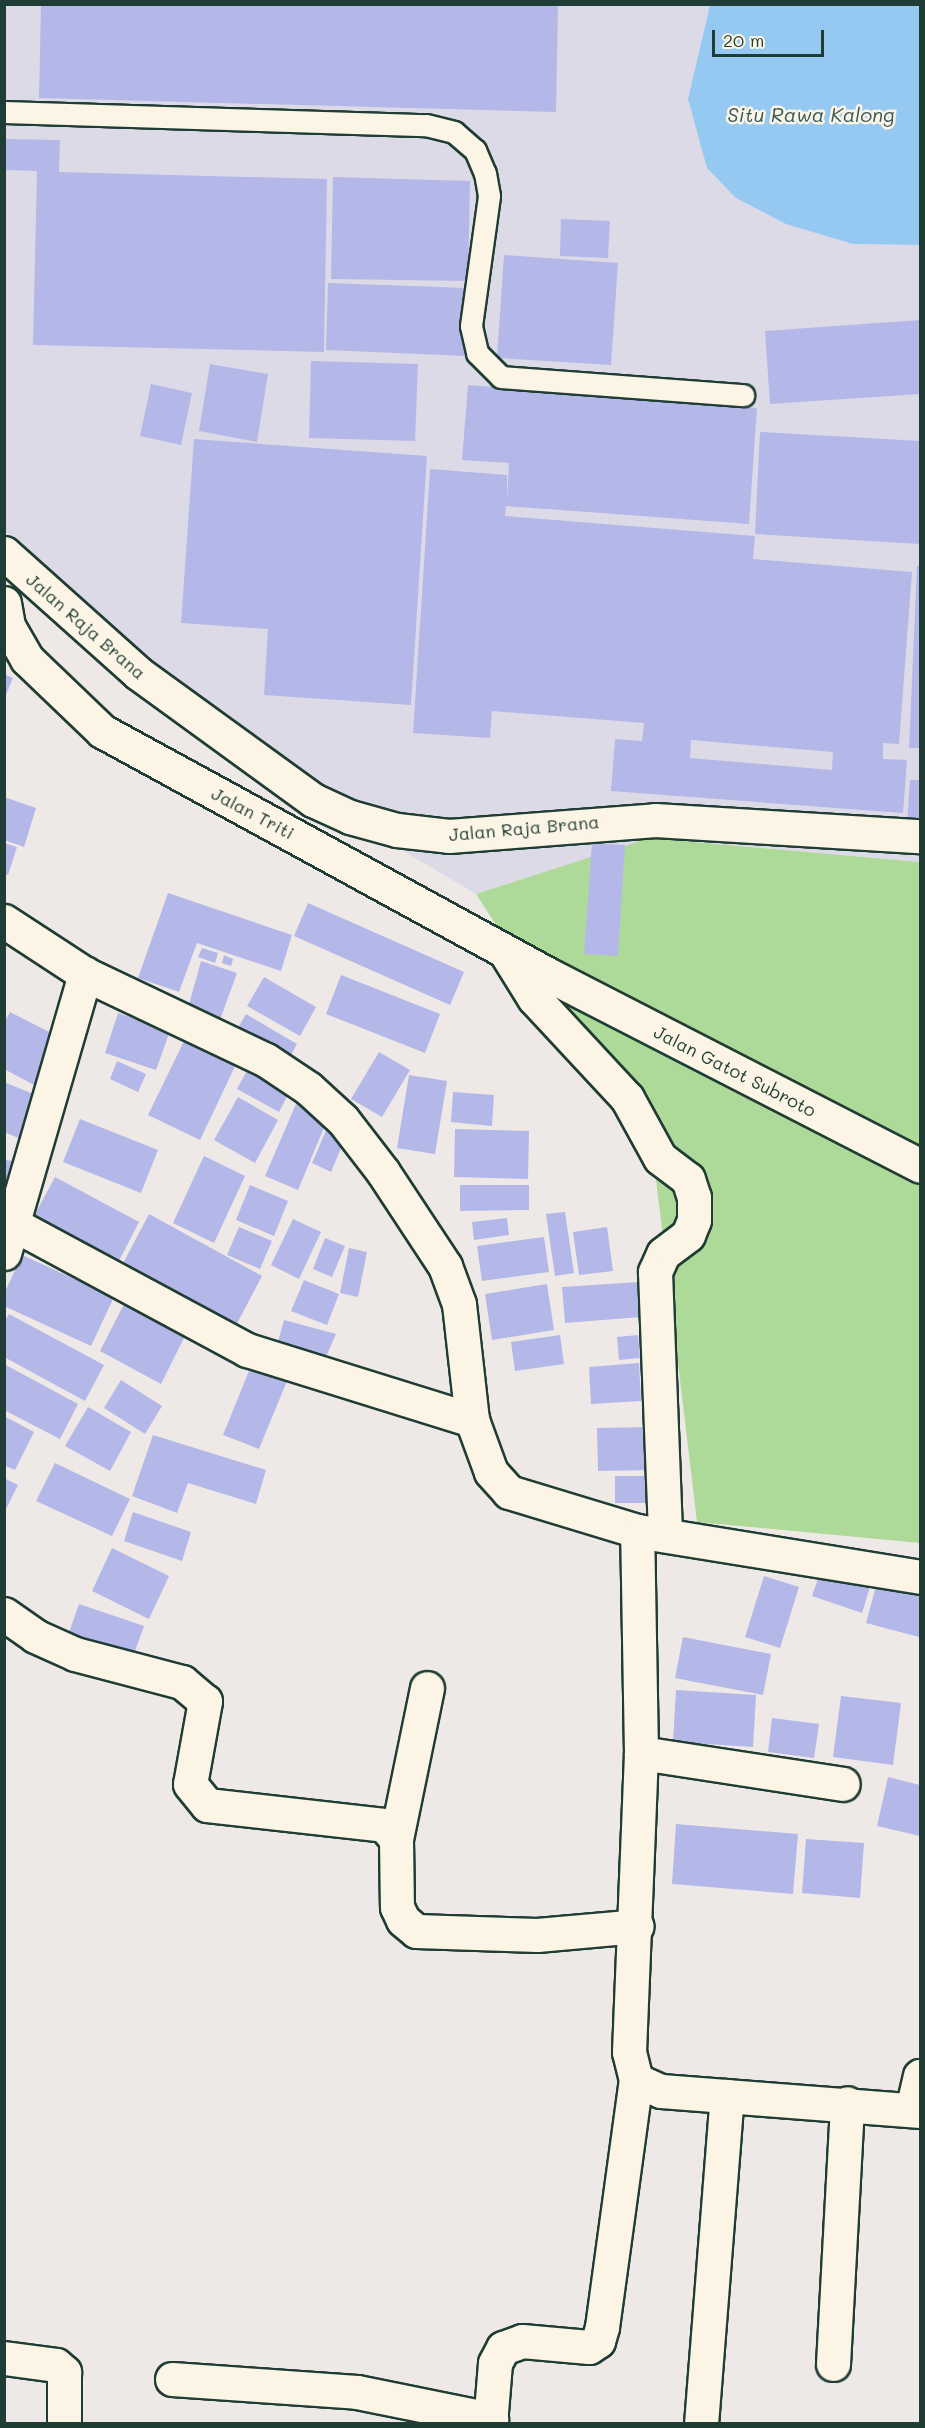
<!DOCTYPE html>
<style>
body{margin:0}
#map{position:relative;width:925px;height:2428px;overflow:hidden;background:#eee9e6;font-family:Mali,sans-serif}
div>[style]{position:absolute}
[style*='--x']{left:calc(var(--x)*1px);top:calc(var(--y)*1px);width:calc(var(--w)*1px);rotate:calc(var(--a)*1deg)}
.built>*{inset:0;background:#dddae7}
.green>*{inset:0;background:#aeda99}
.water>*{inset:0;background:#95c9f2}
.building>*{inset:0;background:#b4b8e9}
.roads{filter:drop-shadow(2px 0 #1f3d34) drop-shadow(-2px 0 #1f3d34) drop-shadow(0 2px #1f3d34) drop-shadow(0 -2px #1f3d34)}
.lane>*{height:21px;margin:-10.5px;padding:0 10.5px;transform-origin:10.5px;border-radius:10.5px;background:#fcf5e5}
.street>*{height:33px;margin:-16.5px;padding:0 16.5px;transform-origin:16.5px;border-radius:16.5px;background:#fcf5e5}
span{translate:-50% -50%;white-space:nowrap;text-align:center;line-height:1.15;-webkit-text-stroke:5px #fcf5e5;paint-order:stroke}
.street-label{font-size:18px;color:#1f3d34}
.water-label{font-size:20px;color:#37595a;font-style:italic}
.frame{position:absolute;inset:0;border:6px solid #1f3d34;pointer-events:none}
.scale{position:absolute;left:712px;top:30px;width:112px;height:27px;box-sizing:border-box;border:3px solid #1f3d34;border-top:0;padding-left:8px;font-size:18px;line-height:21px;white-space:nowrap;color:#1f3d34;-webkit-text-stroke:4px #fcf5e5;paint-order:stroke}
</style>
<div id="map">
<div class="built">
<i style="clip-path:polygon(5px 5px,710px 5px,688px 99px,708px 168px,736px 198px,853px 244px,920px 245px,920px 862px,649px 838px,476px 894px,299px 789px,5px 531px)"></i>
</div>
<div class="green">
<i style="clip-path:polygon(649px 838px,920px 862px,920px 1543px,697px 1522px,655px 1171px,476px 894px)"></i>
</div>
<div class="water">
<i style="clip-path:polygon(710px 5px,920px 5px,920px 245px,853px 244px,786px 224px,736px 198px,707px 168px,688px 99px)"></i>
</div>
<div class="building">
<i style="clip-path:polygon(41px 4px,558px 4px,556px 112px,39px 98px)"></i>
<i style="clip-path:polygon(4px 139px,60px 140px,59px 172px,327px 179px,324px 352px,33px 345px,37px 171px,4px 170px)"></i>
<i style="clip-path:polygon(333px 177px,470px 181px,468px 281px,331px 279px)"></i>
<i style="clip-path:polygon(561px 219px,610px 221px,608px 258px,560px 256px)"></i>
<i style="clip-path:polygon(504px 255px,618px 263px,611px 365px,497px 358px)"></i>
<i style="clip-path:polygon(328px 283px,468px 288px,465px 356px,326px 350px)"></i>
<i style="clip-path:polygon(920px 320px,920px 394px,770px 404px,765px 331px)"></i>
<i style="clip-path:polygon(311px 361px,418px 364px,415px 441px,309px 438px)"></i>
<i style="clip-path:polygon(210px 364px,268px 374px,257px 442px,199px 431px)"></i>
<i style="clip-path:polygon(151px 384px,192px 393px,181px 445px,140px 436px)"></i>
<i style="clip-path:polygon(evenodd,468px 385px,757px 408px,749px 524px,506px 506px,505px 516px,755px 536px,753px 559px,912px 572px,899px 744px,883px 743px,883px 759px,907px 760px,903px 813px,611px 791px,615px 739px,642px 741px,644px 723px,492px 711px,490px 738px,413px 733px,430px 469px,507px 475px,507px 501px,509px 463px,462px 460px,468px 385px,691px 740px,833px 752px,832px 770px,690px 758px,691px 740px)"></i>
<i style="clip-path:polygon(760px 432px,920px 441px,920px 544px,755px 534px)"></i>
<i style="clip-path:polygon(194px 439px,427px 456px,411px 705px,264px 695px,268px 629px,181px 623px)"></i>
<i style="clip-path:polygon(917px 566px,920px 566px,920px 748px,909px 748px)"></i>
<i style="clip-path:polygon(4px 674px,13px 678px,5px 697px,4px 697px)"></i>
<i style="clip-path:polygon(910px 780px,920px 780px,920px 826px,907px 825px)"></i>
<i style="clip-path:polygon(4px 797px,36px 808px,24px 847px,4px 840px)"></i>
<i style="clip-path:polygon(4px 843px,17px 847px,8px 875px,4px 874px)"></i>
<i style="clip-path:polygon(592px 843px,625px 845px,618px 956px,584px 954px)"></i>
<i style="clip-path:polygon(168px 893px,292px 935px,281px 971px,197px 943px,179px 992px,138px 978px)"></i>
<i style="clip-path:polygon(308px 903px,464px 972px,450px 1005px,294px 936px)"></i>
<i style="clip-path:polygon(202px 948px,218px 953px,215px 963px,198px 957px)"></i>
<i style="clip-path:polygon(224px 955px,233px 959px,231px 966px,222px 963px)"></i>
<i style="clip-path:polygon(201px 961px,237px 973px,220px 1020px,188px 1008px)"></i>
<i style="clip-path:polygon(341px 975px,440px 1014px,425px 1053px,326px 1014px)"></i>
<i style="clip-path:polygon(264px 977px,316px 1007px,300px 1036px,247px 1006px)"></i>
<i style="clip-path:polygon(10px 1012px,59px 1037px,34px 1085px,4px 1069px,4px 1023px)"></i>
<i style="clip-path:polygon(118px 1013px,170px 1031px,156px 1070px,105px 1053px)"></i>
<i style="clip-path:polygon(246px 1014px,297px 1044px,287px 1062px,235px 1033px)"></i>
<i style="clip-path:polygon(188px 1033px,239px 1058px,200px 1140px,148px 1115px)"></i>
<i style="clip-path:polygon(379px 1052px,410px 1070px,382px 1117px,351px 1099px)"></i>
<i style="clip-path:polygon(117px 1061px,146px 1074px,138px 1092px,110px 1079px)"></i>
<i style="clip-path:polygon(250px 1065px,292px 1087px,279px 1112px,237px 1089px)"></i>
<i style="clip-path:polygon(409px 1075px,447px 1081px,435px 1154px,397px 1148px)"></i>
<i style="clip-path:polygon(4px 1082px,48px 1100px,31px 1143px,4px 1132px)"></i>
<i style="clip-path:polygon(453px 1092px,494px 1095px,492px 1126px,451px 1122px)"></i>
<i style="clip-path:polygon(238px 1097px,278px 1120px,255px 1163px,214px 1140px)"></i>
<i style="clip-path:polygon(296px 1104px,328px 1118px,298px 1190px,265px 1176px)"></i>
<i style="clip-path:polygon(80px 1119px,158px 1150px,141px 1193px,63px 1162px)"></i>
<i style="clip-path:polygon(328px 1126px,347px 1134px,331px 1172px,312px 1163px)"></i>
<i style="clip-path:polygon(455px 1129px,529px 1131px,528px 1179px,454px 1177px)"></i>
<i style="clip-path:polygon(204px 1156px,245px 1176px,214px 1243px,173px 1223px)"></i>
<i style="clip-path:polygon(4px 1160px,14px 1161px,4px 1226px)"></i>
<i style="clip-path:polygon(55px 1177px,139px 1222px,118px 1263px,33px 1218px)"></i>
<i style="clip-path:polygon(250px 1185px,288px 1201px,274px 1236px,236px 1220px)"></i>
<i style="clip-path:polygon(460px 1185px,529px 1185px,529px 1210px,460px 1211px)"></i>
<i style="clip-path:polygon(565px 1212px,574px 1273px,555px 1276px,546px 1214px)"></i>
<i style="clip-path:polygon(149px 1214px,262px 1276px,233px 1331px,120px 1269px)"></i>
<i style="clip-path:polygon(507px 1218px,509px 1235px,474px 1240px,472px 1222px)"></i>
<i style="clip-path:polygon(293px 1219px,321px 1232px,299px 1279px,271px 1265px)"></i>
<i style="clip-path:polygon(239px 1227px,272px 1241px,260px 1269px,227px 1255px)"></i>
<i style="clip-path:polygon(607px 1227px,613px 1271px,579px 1275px,573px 1232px)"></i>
<i style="clip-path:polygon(544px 1237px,549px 1272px,482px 1281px,477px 1246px)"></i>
<i style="clip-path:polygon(325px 1238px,345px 1246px,332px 1277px,313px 1269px)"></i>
<i style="clip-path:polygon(349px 1248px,367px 1252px,358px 1297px,340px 1293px)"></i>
<i style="clip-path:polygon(22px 1255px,114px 1297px,91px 1346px,4px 1306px,4px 1294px)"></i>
<i style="clip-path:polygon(304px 1280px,339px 1294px,327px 1325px,291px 1311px)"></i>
<i style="clip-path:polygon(638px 1282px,641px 1317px,565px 1323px,562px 1287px)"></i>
<i style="clip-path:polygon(547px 1284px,554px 1330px,492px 1340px,485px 1294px)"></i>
<i style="clip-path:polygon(124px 1304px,185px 1336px,161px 1384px,100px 1351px)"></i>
<i style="clip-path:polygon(9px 1314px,104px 1365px,85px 1401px,4px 1357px,4px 1322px)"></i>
<i style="clip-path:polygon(284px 1320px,336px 1334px,322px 1366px,275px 1352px)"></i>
<i style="clip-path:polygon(560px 1335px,564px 1364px,515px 1371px,511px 1342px)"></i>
<i style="clip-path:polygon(638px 1335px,640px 1358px,619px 1360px,617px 1337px)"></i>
<i style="clip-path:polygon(639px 1363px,641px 1401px,591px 1404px,589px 1367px)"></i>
<i style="clip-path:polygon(4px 1364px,78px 1404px,60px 1439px,4px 1410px)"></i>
<i style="clip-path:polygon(251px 1366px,287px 1381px,259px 1449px,223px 1435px)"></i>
<i style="clip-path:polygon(121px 1380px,162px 1406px,145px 1434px,104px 1408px)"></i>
<i style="clip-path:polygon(88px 1407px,131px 1432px,110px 1471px,65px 1446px)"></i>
<i style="clip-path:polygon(4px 1416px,34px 1432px,15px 1470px,4px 1465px)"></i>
<i style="clip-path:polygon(651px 1427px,652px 1470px,598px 1471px,597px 1428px)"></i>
<i style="clip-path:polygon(153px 1435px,266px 1470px,256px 1504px,188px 1483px,177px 1513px,132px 1496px)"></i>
<i style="clip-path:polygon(55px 1463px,130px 1499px,112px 1536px,36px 1501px)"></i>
<i style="clip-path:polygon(615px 1476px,657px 1476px,657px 1503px,615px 1503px)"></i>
<i style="clip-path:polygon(4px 1478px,18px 1485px,4px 1513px)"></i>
<i style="clip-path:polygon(133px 1512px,191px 1532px,182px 1561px,124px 1541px)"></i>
<i style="clip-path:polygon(112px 1548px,169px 1576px,149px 1619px,92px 1591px)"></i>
<i style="clip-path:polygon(822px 1567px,871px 1584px,862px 1613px,812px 1596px)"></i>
<i style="clip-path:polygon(764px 1576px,799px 1587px,780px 1648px,745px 1637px)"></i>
<i style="clip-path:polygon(878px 1579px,920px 1590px,919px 1637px,866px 1623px)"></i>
<i style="clip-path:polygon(79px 1604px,144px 1626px,130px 1665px,65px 1644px)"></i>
<i style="clip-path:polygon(683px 1637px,771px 1654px,763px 1695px,675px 1678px)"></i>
<i style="clip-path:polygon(676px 1690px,756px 1695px,753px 1747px,673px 1742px)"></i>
<i style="clip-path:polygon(841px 1696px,901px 1703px,893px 1765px,833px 1757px)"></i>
<i style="clip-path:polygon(772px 1718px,819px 1724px,814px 1758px,768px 1752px)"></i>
<i style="clip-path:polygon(888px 1777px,920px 1785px,920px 1836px,877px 1826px)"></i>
<i style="clip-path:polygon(676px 1824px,798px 1834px,793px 1894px,672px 1884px)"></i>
<i style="clip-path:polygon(806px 1839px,864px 1843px,860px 1898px,802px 1893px)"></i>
</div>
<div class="roads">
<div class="lane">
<i style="--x:4;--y:112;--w:422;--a:1.8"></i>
<i style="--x:426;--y:125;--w:29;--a:14"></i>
<i style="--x:454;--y:132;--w:28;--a:41"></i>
<i style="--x:475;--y:150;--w:25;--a:67"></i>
<i style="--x:485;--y:173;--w:23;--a:80"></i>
<i style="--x:489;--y:196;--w:131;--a:97.9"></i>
<i style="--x:471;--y:326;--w:28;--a:77"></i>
<i style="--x:477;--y:353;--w:34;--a:45"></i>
<i style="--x:501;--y:377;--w:243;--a:4.3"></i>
</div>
<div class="street">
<i style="--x:4;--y:553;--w:180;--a:41.8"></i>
<i style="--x:138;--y:673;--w:216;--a:36"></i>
<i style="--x:313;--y:800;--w:41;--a:24.7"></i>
<i style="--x:350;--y:817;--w:49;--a:15.5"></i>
<i style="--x:397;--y:830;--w:52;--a:6.6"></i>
<i style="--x:449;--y:836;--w:207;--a:-4.4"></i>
<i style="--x:655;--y:820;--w:265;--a:3.5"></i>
<i style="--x:4;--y:603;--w:23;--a:80"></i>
<i style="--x:8;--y:626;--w:38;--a:60"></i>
<i style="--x:27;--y:659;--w:104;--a:43.8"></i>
<i style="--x:102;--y:731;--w:509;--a:28.63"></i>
<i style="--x:549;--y:975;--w:417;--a:27.2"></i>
<i style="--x:4;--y:921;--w:97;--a:33.2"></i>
<i style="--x:85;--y:974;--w:200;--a:25.4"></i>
<i style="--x:266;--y:1060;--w:50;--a:33.7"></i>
<i style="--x:308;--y:1088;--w:47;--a:42.4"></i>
<i style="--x:343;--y:1120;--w:66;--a:52.4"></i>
<i style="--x:383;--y:1172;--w:113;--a:56.6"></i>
<i style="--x:445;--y:1266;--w:40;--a:69.8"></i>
<i style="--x:459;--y:1304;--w:117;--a:83.6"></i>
<i style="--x:472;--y:1420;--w:55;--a:69.9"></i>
<i style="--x:491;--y:1472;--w:27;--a:48"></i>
<i style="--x:509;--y:1492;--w:134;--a:16.9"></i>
<i style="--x:637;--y:1531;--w:287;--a:9.2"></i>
<i style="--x:506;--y:953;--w:53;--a:58.1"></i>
<i style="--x:534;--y:998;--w:137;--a:47.1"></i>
<i style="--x:627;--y:1098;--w:68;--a:61.2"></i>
<i style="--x:660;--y:1158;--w:35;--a:37"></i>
<i style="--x:688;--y:1179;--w:19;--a:72"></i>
<i style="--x:694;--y:1197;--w:23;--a:90"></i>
<i style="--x:694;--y:1220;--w:16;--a:112"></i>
<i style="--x:688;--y:1235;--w:31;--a:143"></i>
<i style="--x:663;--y:1254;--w:20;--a:114"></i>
<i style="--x:655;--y:1272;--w:263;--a:87.8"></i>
<i style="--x:15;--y:1225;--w:264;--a:28.3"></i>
<i style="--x:247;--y:1350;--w:236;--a:17.3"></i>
<i style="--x:4;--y:1253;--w:291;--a:-73.8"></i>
<i style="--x:4;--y:1614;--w:38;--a:35"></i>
<i style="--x:35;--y:1636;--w:44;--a:24.2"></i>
<i style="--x:75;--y:1654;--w:111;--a:14.7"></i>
<i style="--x:182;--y:1682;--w:30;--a:40"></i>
<i style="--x:205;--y:1701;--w:84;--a:100.2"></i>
<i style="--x:190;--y:1784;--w:27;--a:51"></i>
<i style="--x:207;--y:1805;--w:178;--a:6.4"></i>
<i style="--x:384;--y:1825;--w:18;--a:49"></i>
<i style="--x:396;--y:1839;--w:68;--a:89.2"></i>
<i style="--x:397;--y:1907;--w:14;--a:65"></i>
<i style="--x:403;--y:1920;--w:17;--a:40"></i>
<i style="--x:416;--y:1931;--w:121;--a:1.9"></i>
<i style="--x:537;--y:1935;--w:100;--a:-5.1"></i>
<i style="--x:641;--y:1753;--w:204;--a:8.7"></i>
<i style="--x:396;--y:1839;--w:154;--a:-78.4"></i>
<i style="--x:636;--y:2080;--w:27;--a:24"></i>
<i style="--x:661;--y:2091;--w:260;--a:4.4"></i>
<i style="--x:912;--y:2110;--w:35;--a:-77"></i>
<i style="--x:4;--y:2358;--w:52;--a:7.7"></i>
<i style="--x:56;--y:2365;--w:11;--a:41"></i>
<i style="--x:64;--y:2372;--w:52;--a:90"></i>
<i style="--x:833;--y:2364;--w:261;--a:-86.9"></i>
<i style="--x:172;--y:2379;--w:185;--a:4"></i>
<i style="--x:357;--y:2392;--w:137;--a:11.4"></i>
<i style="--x:490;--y:2424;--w:61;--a:-85.3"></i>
<i style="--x:495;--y:2363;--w:17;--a:-62"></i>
<i style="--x:503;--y:2348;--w:20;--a:-20"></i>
<i style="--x:522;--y:2341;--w:67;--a:5.1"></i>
<i style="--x:589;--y:2347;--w:11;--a:-34"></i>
<i style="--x:598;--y:2341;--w:15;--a:-74"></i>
<i style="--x:602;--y:2327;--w:249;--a:-82.2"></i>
<i style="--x:636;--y:2080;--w:29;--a:-104"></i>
<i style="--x:629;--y:2052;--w:299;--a:-87.7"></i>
<i style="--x:641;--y:1753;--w:222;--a:-91"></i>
<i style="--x:701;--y:2424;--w:329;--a:-85.5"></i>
</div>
</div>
<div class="street-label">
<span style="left:86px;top:626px;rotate:41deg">Jalan Raja Brana</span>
<span style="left:253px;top:813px;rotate:28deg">Jalan Triti</span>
<span style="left:524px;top:828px;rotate:-5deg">Jalan Raja Brana</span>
<span style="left:735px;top:1071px;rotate:27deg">Jalan Gatot Subroto</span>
</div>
<div class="water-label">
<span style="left:811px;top:114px">Situ Rawa Kalong</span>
</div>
<div class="frame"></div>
<div class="scale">20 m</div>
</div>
